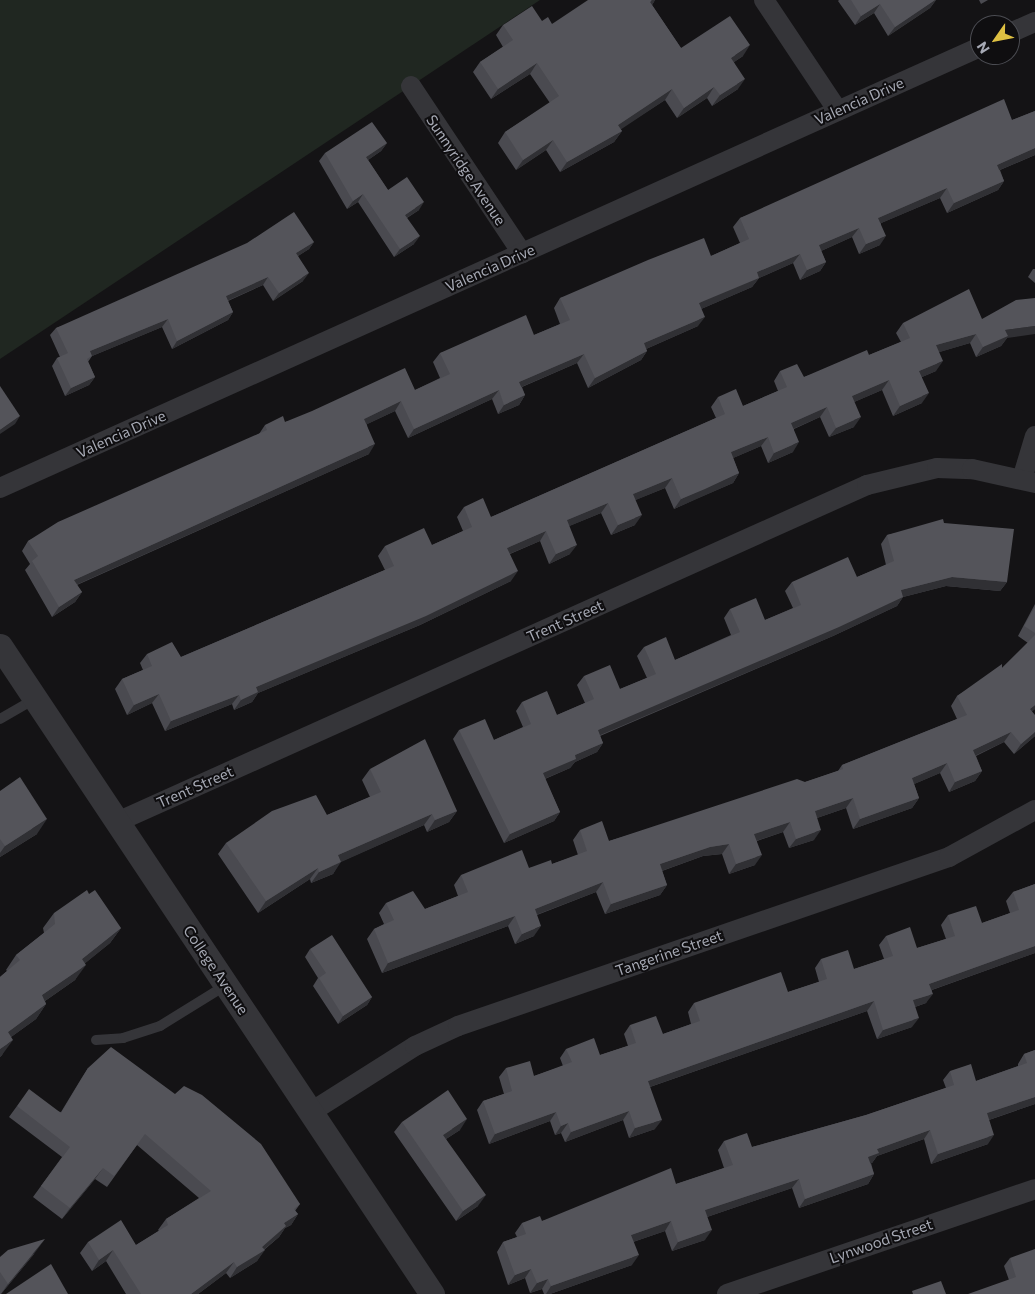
<!DOCTYPE html>
<style>
body{margin:0}
#map{position:relative;width:1035px;height:1294px;overflow:hidden;background:#141315;font-family:Commissioner,sans-serif}
div>[style]{position:absolute}
[style*='--x']{left:calc(var(--x)*1px);top:calc(var(--y)*1px);width:calc(var(--w)*1px);rotate:calc(var(--a)*1deg)}
.green>*{inset:0;background:#202721}
.service>*{height:10px;margin:-5px;padding:0 5px;transform-origin:5px;border-radius:5px;background:#353539}
.minor>*{height:20px;margin:-10px;padding:0 10px;transform-origin:10px;border-radius:10px;background:#353539}
.tertiary>*{height:25px;margin:-12.5px;padding:0 12.5px;transform-origin:12.5px;border-radius:12.5px;background:#353539}
.wall>*{inset:0;background:#4a4a50}
.shaded-wall>*{inset:0;background:#303034}
.building>*{inset:0;background:#54545a}
span{translate:-50% -50%;white-space:nowrap;text-align:center;line-height:1.15;-webkit-text-stroke:4px #0f0e10;paint-order:stroke}
.street-label{font-size:15px;color:#a6a9b4}
.north{position:absolute;left:970px;top:15px;width:50px;height:50px;box-sizing:border-box;background:#0f0e10;border:1px solid #4b4c52;border-radius:50%;rotate:237deg;font-size:14px;font-weight:700;line-height:20px;text-align:center;color:#a6a9b4}
.north::after{content:'';display:block;margin:auto;width:18px;height:22px;background:#dec042;clip-path:polygon(50% 0,100% 100%,50% 72%,0 100%)}
</style>
<div id="map">
<div class="green">
<i style="clip-path:polygon(0 0,540px 0,0 359px)"></i>
</div>
<div class="service">
<i style="--x:0;--y:719;--w:39;--a:-30"></i>
<i style="--x:96;--y:1040;--w:27;--a:-4"></i>
<i style="--x:123;--y:1038;--w:39;--a:-18"></i>
<i style="--x:160;--y:1026;--w:78;--a:-31.8"></i>
</div>
<div class="minor">
<i style="--x:764;--y:0;--w:133;--a:56.3"></i>
<i style="--x:1010;--y:33;--w:27;--a:-24"></i>
<i style="--x:411;--y:86;--w:201;--a:56.4"></i>
<i style="--x:1022;--y:479;--w:45;--a:-73.2"></i>
<i style="--x:0;--y:488;--w:1075;--a:-24.23"></i>
<i style="--x:117;--y:822;--w:822;--a:-24.2"></i>
<i style="--x:867;--y:485;--w:72;--a:-13.7"></i>
<i style="--x:937;--y:468;--w:35;--a:2"></i>
<i style="--x:972;--y:469;--w:65;--a:12.5"></i>
<i style="--x:311;--y:1112;--w:123;--a:-32.4"></i>
<i style="--x:415;--y:1046;--w:47;--a:-24.9"></i>
<i style="--x:458;--y:1026;--w:519;--a:-18.99"></i>
<i style="--x:949;--y:857;--w:98;--a:-28.7"></i>
<i style="--x:727;--y:1294;--w:325;--a:-18.8"></i>
</div>
<div class="tertiary">
<i style="--x:0;--y:646;--w:779;--a:56.31"></i>
</div>
<div class="wall">
<i style="clip-path:polygon(655px 0,652px 5px,681px 48px,743px 56px,734px 62px,738px 89px,712px 106px,707px 98px,677px 118px,665px 100px,620px 129px,622px 131px,614px 142px,560px 172px,546px 150px,516px 170px,498px 143px,505px 132px,550px 103px,530px 74px,491px 99px,473px 72px,480px 62px,503px 47px,496px 35px,503px 25px,542px 21px,552px 24px)"></i>
<i style="clip-path:polygon(839px 0,936px 0,930px 8px,888px 36px,874px 13px,855px 25px,838px 1px)"></i>
<i style="clip-path:polygon(979px 0,988px 0,981px 4px)"></i>
<i style="clip-path:polygon(1035px 111px,1035px 155px,1000px 170px,1004px 181px,998px 190px,947px 213px,940px 198px,881px 223px,880px 245px,859px 254px,852px 237px,821px 251px,826px 262px,820px 271px,800px 280px,793px 263px,759px 278px,752px 287px,701px 309px,698px 326px,646px 349px,647px 351px,641px 360px,588px 388px,577px 363px,522px 387px,525px 395px,519px 405px,498px 414px,492px 399px,408px 438px,395px 411px,367px 424px,369px 454px,77px 585px,82px 592px,75px 602px,52px 617px,25px 570px,30px 564px,22px 551px,28px 541px,259px 434px,265px 425px,285px 422px,415px 390px,440px 378px,433px 362px,440px 353px,534px 335px,560px 324px,554px 308px,560px 298px,711px 256px,740px 243px,733px 227px,740px 218px,1012px 120px)"></i>
<i style="clip-path:polygon(387px 143px,381px 151px,368px 160px,388px 190px,419px 210px,407px 218px,414px 244px,394px 257px,358px 202px,347px 209px,319px 161px,325px 153px)"></i>
<i style="clip-path:polygon(314px 242px,309px 249px,298px 256px,303px 281px,273px 301px,263px 285px,228px 301px,233px 312px,228px 320px,172px 349px,162px 327px,92px 356px,88px 362px,95px 377px,89px 385px,65px 396px,52px 366px,57px 358px,60px 357px,50px 335px,56px 328px)"></i>
<i style="clip-path:polygon(1033px 269px,1035px 269px,1035px 283px,1028px 277px)"></i>
<i style="clip-path:polygon(982px 319px,1007px 338px,1001px 346px,976px 357px,970px 343px,939px 352px,936px 371px,922px 377px,922px 403px,893px 416px,882px 390px,854px 402px,854px 427px,829px 437px,820px 417px,794px 429px,793px 452px,768px 463px,761px 446px,733px 458px,739px 473px,733px 483px,698px 498px,674px 509px,665px 488px,635px 500px,635px 525px,611px 535px,601px 513px,569px 526px,570px 554px,549px 564px,540px 541px,510px 554px,511px 581px,420px 625px,258px 693px,252px 702px,234px 710px,232px 704px,165px 731px,152px 703px,127px 715px,115px 689px,122px 679px,143px 670px,140px 663px,147px 654px,181px 657px,385px 570px,378px 556px,385px 546px,432px 545px,463px 531px,457px 517px,464px 507px,491px 517px,716px 418px,711px 407px,718px 397px,743px 406px,778px 391px,774px 381px,780px 371px,804px 377px,869px 355px,901px 342px,896px 333px,903px 323px)"></i>
<i style="clip-path:polygon(944px 523px,1007px 582px,1000px 591px,946px 586px,903px 597px,897px 606px,833px 636px,600px 736px,603px 743px,597px 752px,575px 762px,570px 768px,545px 779px,560px 812px,554px 821px,504px 843px,453px 739px,459px 730px,494px 740px,523px 727px,516px 711px,522px 702px,557px 715px,585px 703px,577px 685px,584px 676px,620px 689px,647px 678px,637px 656px,644px 647px,675px 660px,731px 635px,724px 618px,730px 609px,765px 620px,793px 608px,785px 591px,792px 582px,857px 577px,886px 565px,881px 544px,887px 535px)"></i>
<i style="clip-path:polygon(1035px 604px,1035px 709px,1032px 711px,1035px 736px,1014px 754px,1004px 742px,976px 756px,982px 771px,975px 781px,949px 792px,940px 773px,914px 784px,919px 798px,912px 808px,853px 829px,846px 808px,817px 818px,814px 840px,789px 848px,783px 832px,757px 841px,755px 865px,729px 874px,722px 854px,703px 856px,662px 871px,667px 885px,660px 895px,605px 914px,596px 892px,537px 915px,534px 936px,515px 944px,508px 926px,382px 973px,367px 939px,374px 929px,384px 924px,379px 913px,386px 903px,425px 909px,458px 896px,454px 885px,461px 875px,529px 868px,552px 864px,578px 855px,573px 840px,580px 830px,609px 841px,805px 782px,838px 771px,842px 765px,957px 719px,951px 706px,957px 696px,1002px 668px,1028px 643px,1018px 636px)"></i>
<i style="clip-path:polygon(370px 769px,457px 811px,449px 822px,427px 832px,424px 825px,340px 862px,333px 874px,311px 883px,310px 879px,258px 913px,218px 854px,226px 843px,327px 815px,370px 797px,362px 780px)"></i>
<i style="clip-path:polygon(0 791px,37px 834px,0 857px)"></i>
<i style="clip-path:polygon(1035px 884px,1035px 953px,932px 990px,926px 1003px,915px 1007px,912px 1027px,877px 1039px,867px 1011px,650px 1087px,655px 1129px,629px 1138px,623px 1120px,565px 1142px,561px 1133px,555px 1135px,550px 1121px,489px 1144px,477px 1110px,483px 1101px,504px 1094px,499px 1077px,506px 1068px,534px 1076px,563px 1066px,560px 1058px,566px 1049px,600px 1055px,628px 1046px,624px 1034px,630px 1025px,663px 1034px,691px 1024px,688px 1012px,694px 1003px,788px 992px,819px 982px,815px 968px,821px 959px,854px 969px,884px 959px,879px 945px,886px 936px,917px 948px,946px 939px,941px 925px,948px 915px,982px 923px,1010px 913px,1006px 901px,1013px 892px)"></i>
<i style="clip-path:polygon(54px 913px,121px 928px,110px 943px,85px 963px,75px 980px,45px 1001px,46px 1004px,36px 1019px,11px 1037px,2px 1055px,0 1057px,0 977px,7px 971px,6px 970px,16px 955px,44px 933px,43px 928px)"></i>
<i style="clip-path:polygon(310px 949px,372px 997px,367px 1005px,338px 1024px,313px 986px,318px 978px,305px 957px)"></i>
<i style="clip-path:polygon(1035px 1050px,1035px 1104px,989px 1120px,988px 1144px,931px 1164px,924px 1139px,877px 1156px,872px 1163px,871px 1163px,874px 1174px,868px 1184px,799px 1208px,792px 1188px,707px 1217px,705px 1240px,672px 1251px,665px 1231px,633px 1242px,632px 1265px,550px 1294px,544px 1294px,542px 1289px,530px 1293px,525px 1278px,508px 1285px,497px 1252px,503px 1242px,517px 1237px,515px 1233px,522px 1223px,542px 1221px,676px 1184px,724px 1168px,718px 1150px,724px 1141px,752px 1147px,866px 1115px,946px 1088px,943px 1080px,950px 1071px,976px 1081px,1018px 1066px,1018px 1064px,1024px 1054px)"></i>
<i style="clip-path:polygon(88px 1068px,300px 1204px,295px 1211px,298px 1214px,291px 1225px,285px 1228px,279px 1237px,264px 1250px,257px 1261px,230px 1278px,226px 1273px,198px 1294px,126px 1294px,106px 1261px,92px 1271px,80px 1253px,88px 1242px,136px 1245px,159px 1231px,158px 1230px,166px 1219px,199px 1198px,137px 1145px,107px 1187px,95px 1179px,62px 1219px,33px 1197px,62px 1157px,9px 1117px,17px 1106px,61px 1112px,81px 1079px)"></i>
<i style="clip-path:polygon(402px 1122px,460px 1130px,446px 1139px,478px 1206px,456px 1221px,394px 1132px)"></i>
<i style="clip-path:polygon(34px 1254px,1px 1294px,0 1294px,0 1257px)"></i>
<i style="clip-path:polygon(1010px 1258px,1035px 1294px,1009px 1280px,1004px 1266px)"></i>
</div>
<div class="shaded-wall">
<i style="clip-path:polygon(652px 0,655px 0,651px 7px,650px 2px)"></i>
<i style="clip-path:polygon(935px 0,936px 0,930px 8px,888px 36px,895px 27px)"></i>
<i style="clip-path:polygon(880px 4px,874px 13px,855px 25px,861px 16px)"></i>
<i style="clip-path:polygon(750px 45px,743px 56px,724px 69px,731px 58px)"></i>
<i style="clip-path:polygon(537px 63px,530px 74px,491px 99px,498px 89px)"></i>
<i style="clip-path:polygon(745px 79px,738px 89px,712px 106px,720px 95px)"></i>
<i style="clip-path:polygon(714px 87px,707px 98px,677px 118px,684px 108px)"></i>
<i style="clip-path:polygon(672px 89px,665px 100px,611px 136px,618px 125px)"></i>
<i style="clip-path:polygon(622px 131px,614px 142px,560px 172px,567px 162px)"></i>
<i style="clip-path:polygon(553px 140px,546px 150px,516px 170px,523px 160px)"></i>
<i style="clip-path:polygon(387px 143px,381px 151px,361px 165px,366px 157px)"></i>
<i style="clip-path:polygon(1035px 148px,1035px 155px,990px 174px,997px 165px)"></i>
<i style="clip-path:polygon(1004px 181px,998px 190px,947px 213px,954px 203px)"></i>
<i style="clip-path:polygon(947px 188px,940px 198px,872px 227px,878px 218px)"></i>
<i style="clip-path:polygon(363px 194px,358px 202px,347px 209px,353px 201px)"></i>
<i style="clip-path:polygon(424px 202px,419px 210px,400px 222px,405px 215px)"></i>
<i style="clip-path:polygon(859px 228px,852px 237px,812px 255px,819px 245px)"></i>
<i style="clip-path:polygon(420px 236px,414px 244px,394px 257px,400px 249px)"></i>
<i style="clip-path:polygon(886px 236px,880px 245px,859px 254px,866px 244px)"></i>
<i style="clip-path:polygon(314px 242px,309px 249px,290px 261px,296px 253px)"></i>
<i style="clip-path:polygon(800px 254px,793px 263px,759px 278px,752px 287px,692px 313px,699px 303px,757px 272px)"></i>
<i style="clip-path:polygon(826px 262px,820px 271px,800px 280px,807px 270px)"></i>
<i style="clip-path:polygon(309px 273px,303px 281px,273px 301px,279px 293px)"></i>
<i style="clip-path:polygon(268px 277px,263px 285px,220px 304px,226px 296px)"></i>
<i style="clip-path:polygon(233px 312px,228px 320px,172px 349px,177px 341px)"></i>
<i style="clip-path:polygon(705px 317px,698px 326px,637px 353px,644px 343px)"></i>
<i style="clip-path:polygon(168px 319px,162px 327px,85px 359px,90px 351px)"></i>
<i style="clip-path:polygon(1035px 326px,1035px 334px,1007px 338px,1001px 346px,976px 357px,983px 347px,1005px 330px)"></i>
<i style="clip-path:polygon(976px 334px,970px 343px,930px 355px,936px 345px)"></i>
<i style="clip-path:polygon(647px 351px,641px 360px,588px 388px,595px 378px)"></i>
<i style="clip-path:polygon(584px 354px,577px 363px,512px 391px,519px 382px)"></i>
<i style="clip-path:polygon(943px 361px,936px 371px,913px 381px,919px 371px)"></i>
<i style="clip-path:polygon(95px 377px,89px 385px,65px 396px,71px 388px)"></i>
<i style="clip-path:polygon(889px 380px,882px 390px,845px 406px,852px 396px)"></i>
<i style="clip-path:polygon(499px 390px,492px 399px,408px 438px,414px 429px)"></i>
<i style="clip-path:polygon(929px 393px,922px 403px,893px 416px,900px 406px)"></i>
<i style="clip-path:polygon(525px 395px,519px 405px,498px 414px,504px 405px)"></i>
<i style="clip-path:polygon(401px 401px,395px 411px,357px 429px,364px 419px)"></i>
<i style="clip-path:polygon(827px 407px,820px 417px,784px 433px,791px 423px)"></i>
<i style="clip-path:polygon(20px 416px,15px 424px,0 434px,0 430px)"></i>
<i style="clip-path:polygon(861px 417px,854px 427px,829px 437px,836px 428px)"></i>
<i style="clip-path:polygon(768px 437px,761px 446px,724px 462px,731px 452px)"></i>
<i style="clip-path:polygon(799px 442px,793px 452px,768px 463px,774px 453px)"></i>
<i style="clip-path:polygon(375px 444px,369px 454px,67px 589px,74px 580px)"></i>
<i style="clip-path:polygon(739px 473px,733px 483px,674px 509px,681px 499px)"></i>
<i style="clip-path:polygon(672px 478px,665px 488px,626px 504px,633px 494px)"></i>
<i style="clip-path:polygon(608px 503px,601px 513px,560px 530px,567px 520px)"></i>
<i style="clip-path:polygon(642px 515px,635px 525px,611px 535px,618px 525px)"></i>
<i style="clip-path:polygon(546px 531px,540px 541px,500px 558px,507px 548px)"></i>
<i style="clip-path:polygon(577px 545px,570px 554px,549px 564px,556px 554px)"></i>
<i style="clip-path:polygon(518px 571px,511px 581px,420px 625px,258px 693px,252px 702px,234px 710px,241px 700px,256px 687px)"></i>
<i style="clip-path:polygon(952px 577px,1007px 582px,1000px 591px,946px 586px,903px 597px,897px 606px,833px 636px,591px 739px,598px 730px,901px 590px)"></i>
<i style="clip-path:polygon(82px 592px,75px 602px,52px 617px,59px 607px)"></i>
<i style="clip-path:polygon(159px 694px,152px 703px,127px 715px,134px 705px)"></i>
<i style="clip-path:polygon(239px 695px,232px 704px,165px 731px,171px 721px)"></i>
<i style="clip-path:polygon(1035px 705px,1035px 709px,1023px 719px,1030px 709px)"></i>
<i style="clip-path:polygon(1011px 732px,1004px 742px,966px 760px,973px 750px)"></i>
<i style="clip-path:polygon(1035px 732px,1035px 736px,1014px 754px,1021px 744px)"></i>
<i style="clip-path:polygon(603px 743px,597px 752px,575px 762px,570px 768px,537px 782px,543px 773px,575px 755px)"></i>
<i style="clip-path:polygon(947px 763px,940px 773px,905px 788px,912px 778px)"></i>
<i style="clip-path:polygon(982px 771px,975px 781px,949px 792px,955px 782px)"></i>
<i style="clip-path:polygon(853px 798px,846px 808px,808px 821px,815px 811px)"></i>
<i style="clip-path:polygon(919px 798px,912px 808px,853px 829px,860px 819px)"></i>
<i style="clip-path:polygon(457px 811px,449px 822px,427px 832px,435px 820px)"></i>
<i style="clip-path:polygon(560px 812px,554px 821px,504px 843px,510px 834px)"></i>
<i style="clip-path:polygon(432px 814px,424px 825px,330px 867px,338px 855px)"></i>
<i style="clip-path:polygon(47px 819px,37px 834px,0 857px,0 853px,5px 846px)"></i>
<i style="clip-path:polygon(790px 822px,783px 832px,747px 844px,754px 834px)"></i>
<i style="clip-path:polygon(821px 830px,814px 840px,789px 848px,796px 839px)"></i>
<i style="clip-path:polygon(729px 844px,722px 854px,703px 856px,653px 874px,660px 864px,710px 847px)"></i>
<i style="clip-path:polygon(762px 855px,755px 865px,729px 874px,736px 864px)"></i>
<i style="clip-path:polygon(341px 862px,333px 874px,311px 883px,319px 872px)"></i>
<i style="clip-path:polygon(318px 868px,310px 879px,258px 913px,266px 901px)"></i>
<i style="clip-path:polygon(603px 882px,596px 892px,528px 918px,535px 909px)"></i>
<i style="clip-path:polygon(667px 885px,660px 895px,605px 914px,611px 904px)"></i>
<i style="clip-path:polygon(515px 916px,508px 926px,382px 973px,388px 963px)"></i>
<i style="clip-path:polygon(541px 926px,534px 936px,515px 944px,522px 934px)"></i>
<i style="clip-path:polygon(121px 928px,110px 943px,72px 974px,82px 959px)"></i>
<i style="clip-path:polygon(1035px 946px,1035px 953px,923px 993px,929px 984px)"></i>
<i style="clip-path:polygon(86px 965px,75px 980px,32px 1010px,42px 995px)"></i>
<i style="clip-path:polygon(933px 994px,926px 1003px,906px 1010px,913px 1000px)"></i>
<i style="clip-path:polygon(372px 997px,367px 1005px,338px 1024px,343px 1016px)"></i>
<i style="clip-path:polygon(874px 1001px,867px 1011px,641px 1090px,648px 1081px)"></i>
<i style="clip-path:polygon(46px 1004px,36px 1019px,0 1045px,8px 1032px)"></i>
<i style="clip-path:polygon(919px 1018px,912px 1027px,877px 1039px,883px 1030px)"></i>
<i style="clip-path:polygon(13px 1040px,2px 1055px,0 1057px,0 1049px)"></i>
<i style="clip-path:polygon(1035px 1097px,1035px 1104px,980px 1123px,987px 1113px)"></i>
<i style="clip-path:polygon(629px 1111px,623px 1120px,565px 1142px,571px 1132px)"></i>
<i style="clip-path:polygon(556px 1112px,550px 1121px,489px 1144px,495px 1134px)"></i>
<i style="clip-path:polygon(467px 1119px,460px 1130px,435px 1146px,443px 1135px)"></i>
<i style="clip-path:polygon(662px 1120px,655px 1129px,629px 1138px,635px 1128px)"></i>
<i style="clip-path:polygon(568px 1123px,561px 1133px,555px 1135px,561px 1126px)"></i>
<i style="clip-path:polygon(930px 1130px,924px 1139px,877px 1156px,872px 1163px,862px 1166px,868px 1157px,877px 1149px)"></i>
<i style="clip-path:polygon(994px 1135px,988px 1144px,931px 1164px,938px 1154px)"></i>
<i style="clip-path:polygon(103px 1168px,95px 1179px,62px 1219px,70px 1208px)"></i>
<i style="clip-path:polygon(874px 1174px,868px 1184px,799px 1208px,805px 1199px)"></i>
<i style="clip-path:polygon(799px 1179px,792px 1188px,698px 1220px,705px 1210px)"></i>
<i style="clip-path:polygon(486px 1195px,478px 1206px,456px 1221px,463px 1211px)"></i>
<i style="clip-path:polygon(298px 1214px,291px 1225px,285px 1228px,279px 1237px,262px 1251px,265px 1250px,257px 1261px,230px 1278px,237px 1267px,262px 1247px,284px 1223px)"></i>
<i style="clip-path:polygon(671px 1221px,665px 1231px,624px 1245px,631px 1235px)"></i>
<i style="clip-path:polygon(712px 1230px,705px 1240px,672px 1251px,678px 1242px)"></i>
<i style="clip-path:polygon(45px 1239px,34px 1254px,1px 1294px,8px 1284px)"></i>
<i style="clip-path:polygon(113px 1250px,106px 1261px,92px 1271px,99px 1260px)"></i>
<i style="clip-path:polygon(639px 1255px,632px 1265px,550px 1294px,546px 1294px,551px 1286px)"></i>
<i style="clip-path:polygon(234px 1262px,226px 1273px,198px 1294px,191px 1294px)"></i>
<i style="clip-path:polygon(531px 1269px,525px 1278px,508px 1285px,515px 1275px)"></i>
<i style="clip-path:polygon(548px 1279px,542px 1289px,530px 1293px,537px 1283px)"></i>
</div>
<div class="building">
<i style="clip-path:polygon(588px 0,652px 0,650px 2px,681px 48px,730px 16px,750px 45px,731px 58px,745px 79px,720px 95px,714px 87px,684px 108px,672px 89px,618px 125px,622px 131px,567px 162px,553px 140px,523px 160px,505px 132px,559px 96px,537px 63px,498px 89px,480px 62px,513px 40px,503px 25px,532px 6px,542px 21px,548px 17px,552px 24px)"></i>
<i style="clip-path:polygon(851px 0,935px 0,895px 27px,880px 4px,861px 16px)"></i>
<i style="clip-path:polygon(1004px 99px,1012px 120px,1035px 111px,1035px 148px,997px 165px,1004px 181px,954px 203px,947px 188px,878px 218px,886px 236px,866px 244px,859px 228px,819px 245px,826px 262px,807px 270px,800px 254px,757px 272px,759px 278px,699px 303px,705px 317px,644px 343px,647px 351px,595px 378px,584px 354px,519px 382px,525px 395px,504px 405px,499px 390px,414px 429px,401px 401px,364px 419px,375px 444px,74px 580px,82px 592px,59px 607px,32px 561px,38px 556px,28px 541px,58px 522px,267px 430px,265px 425px,283px 416px,285px 422px,312px 411px,405px 368px,415px 390px,450px 374px,440px 353px,526px 315px,534px 335px,570px 320px,560px 298px,648px 260px,704px 238px,711px 256px,749px 239px,740px 218px)"></i>
<i style="clip-path:polygon(372px 122px,387px 143px,366px 157px,388px 190px,407px 177px,424px 202px,405px 215px,420px 236px,400px 249px,363px 194px,353px 201px,325px 153px)"></i>
<i style="clip-path:polygon(294px 212px,314px 242px,296px 253px,309px 273px,279px 293px,268px 277px,226px 296px,233px 312px,177px 341px,168px 319px,90px 351px,92px 356px,87px 359px,95px 377px,71px 388px,57px 358px,68px 353px,56px 328px,247px 243px)"></i>
<i style="clip-path:polygon(969px 289px,982px 319px,1016px 300px,1035px 298px,1035px 326px,1005px 330px,1008px 336px,983px 347px,976px 334px,936px 345px,943px 361px,919px 371px,929px 393px,900px 406px,889px 380px,852px 396px,861px 417px,836px 428px,827px 407px,791px 423px,799px 442px,774px 453px,768px 437px,731px 452px,739px 473px,705px 489px,681px 499px,672px 478px,633px 494px,642px 515px,618px 525px,608px 503px,567px 520px,577px 545px,556px 554px,546px 531px,507px 548px,518px 571px,426px 616px,256px 687px,258px 692px,241px 700px,239px 695px,171px 721px,159px 694px,134px 705px,122px 679px,152px 666px,147px 654px,172px 642px,181px 657px,394px 566px,385px 546px,424px 528px,432px 545px,472px 527px,464px 507px,483px 498px,491px 517px,725px 414px,718px 397px,736px 389px,743px 406px,787px 387px,780px 371px,797px 364px,804px 377px,867px 350px,869px 355px,910px 338px,903px 323px)"></i>
<i style="clip-path:polygon(0 386px,20px 416px,0 430px)"></i>
<i style="clip-path:polygon(943px 519px,944px 523px,1014px 529px,1007px 582px,952px 577px,901px 590px,903px 597px,839px 627px,598px 730px,603px 743px,575px 755px,576px 759px,543px 773px,560px 812px,510px 834px,459px 730px,485px 719px,494px 740px,531px 724px,522px 702px,547px 691px,557px 715px,594px 699px,584px 676px,610px 665px,620px 689px,656px 674px,644px 647px,666px 637px,675px 660px,740px 632px,730px 609px,756px 598px,765px 620px,801px 605px,792px 582px,848px 557px,857px 577px,894px 561px,887px 535px)"></i>
<i style="clip-path:polygon(1035px 607px,1035px 633px,1024px 626px)"></i>
<i style="clip-path:polygon(1035px 635px,1035px 705px,1030px 709px,1035px 715px,1035px 732px,1021px 744px,1011px 732px,973px 750px,982px 771px,955px 782px,947px 763px,912px 778px,919px 798px,885px 810px,860px 819px,853px 798px,815px 811px,821px 830px,796px 839px,790px 822px,754px 834px,762px 855px,736px 864px,729px 844px,710px 847px,660px 864px,667px 885px,611px 904px,603px 882px,535px 909px,541px 926px,522px 934px,515px 916px,388px 963px,374px 929px,394px 920px,386px 903px,413px 891px,425px 909px,468px 892px,461px 875px,522px 850px,529px 868px,551px 860px,552px 864px,587px 851px,580px 830px,602px 821px,609px 841px,797px 779px,805px 782px,843px 769px,842px 765px,967px 715px,957px 696px,1002px 664px,1002px 668px)"></i>
<i style="clip-path:polygon(425px 739px,457px 811px,435px 820px,432px 814px,338px 855px,341px 862px,319px 872px,318px 868px,266px 901px,226px 843px,272px 811px,316px 795px,327px 815px,381px 792px,370px 769px)"></i>
<i style="clip-path:polygon(20px 777px,47px 819px,5px 846px,0 839px,0 791px)"></i>
<i style="clip-path:polygon(1035px 884px,1035px 946px,929px 984px,933px 994px,913px 1000px,919px 1018px,883px 1030px,874px 1001px,648px 1081px,662px 1120px,635px 1128px,629px 1111px,571px 1132px,568px 1123px,561px 1126px,556px 1112px,495px 1134px,483px 1101px,512px 1091px,506px 1068px,530px 1061px,534px 1076px,572px 1062px,566px 1049px,594px 1038px,600px 1055px,636px 1043px,630px 1025px,656px 1016px,663px 1034px,700px 1021px,694px 1003px,781px 972px,788px 992px,827px 979px,821px 959px,848px 950px,854px 969px,893px 956px,886px 936px,910px 927px,917px 948px,955px 936px,948px 915px,976px 906px,982px 923px,1019px 910px,1013px 892px)"></i>
<i style="clip-path:polygon(87px 890px,89px 894px,95px 890px,121px 928px,82px 959px,86px 965px,42px 995px,46px 1004px,8px 1032px,13px 1040px,0 1049px,0 977px,20px 960px,16px 955px,55px 924px,54px 913px)"></i>
<i style="clip-path:polygon(332px 935px,372px 997px,343px 1016px,319px 978px,326px 973px,310px 949px)"></i>
<i style="clip-path:polygon(111px 1047px,175px 1094px,184px 1086px,202px 1095px,261px 1144px,300px 1204px,294px 1209px,298px 1214px,284px 1223px,286px 1226px,262px 1247px,265px 1250px,237px 1267px,234px 1262px,191px 1294px,141px 1294px,113px 1250px,99px 1260px,88px 1242px,121px 1220px,136px 1245px,168px 1225px,166px 1219px,211px 1191px,145px 1134px,114px 1176px,103px 1168px,70px 1208px,41px 1186px,70px 1147px,17px 1106px,29px 1089px,61px 1113px,88px 1068px)"></i>
<i style="clip-path:polygon(1035px 1050px,1035px 1097px,987px 1113px,994px 1135px,938px 1154px,930px 1130px,877px 1149px,879px 1153px,868px 1157px,874px 1174px,805px 1199px,799px 1179px,705px 1210px,712px 1230px,678px 1242px,671px 1221px,631px 1235px,639px 1255px,551px 1286px,548px 1279px,537px 1283px,531px 1269px,515px 1275px,503px 1242px,526px 1234px,522px 1223px,540px 1216px,542px 1221px,671px 1168px,676px 1184px,733px 1165px,724px 1141px,747px 1133px,752px 1147px,866px 1115px,954px 1085px,950px 1071px,971px 1064px,976px 1081px,1027px 1063px,1024px 1054px)"></i>
<i style="clip-path:polygon(448px 1090px,467px 1119px,443px 1135px,486px 1195px,463px 1211px,402px 1122px)"></i>
<i style="clip-path:polygon(45px 1239px,8px 1284px,0 1272px,0 1257px,8px 1250px)"></i>
<i style="clip-path:polygon(1035px 1249px,1035px 1294px,968px 1294px,1016px 1277px,1010px 1258px)"></i>
<i style="clip-path:polygon(51px 1264px,68px 1294px,6px 1294px)"></i>
<i style="clip-path:polygon(941px 1281px,946px 1294px,913px 1294px,912px 1291px)"></i>
</div>
<div class="street-label">
<span style="left:859px;top:101px;rotate:-24deg">Valencia Drive</span>
<span style="left:466px;top:170px;rotate:56deg">Sunnyridge Avenue</span>
<span style="left:490px;top:268px;rotate:-24deg">Valencia Drive</span>
<span style="left:121px;top:434px;rotate:-24deg">Valencia Drive</span>
<span style="left:565px;top:621px;rotate:-24deg">Trent Street</span>
<span style="left:195px;top:787px;rotate:-24deg">Trent Street</span>
<span style="left:669px;top:953px;rotate:-19deg">Tangerine Street</span>
<span style="left:216px;top:970px;rotate:56deg">College Avenue</span>
<span style="left:881px;top:1241px;rotate:-19deg">Lynwood Street</span>
</div>
<div class="north">N</div>
</div>
